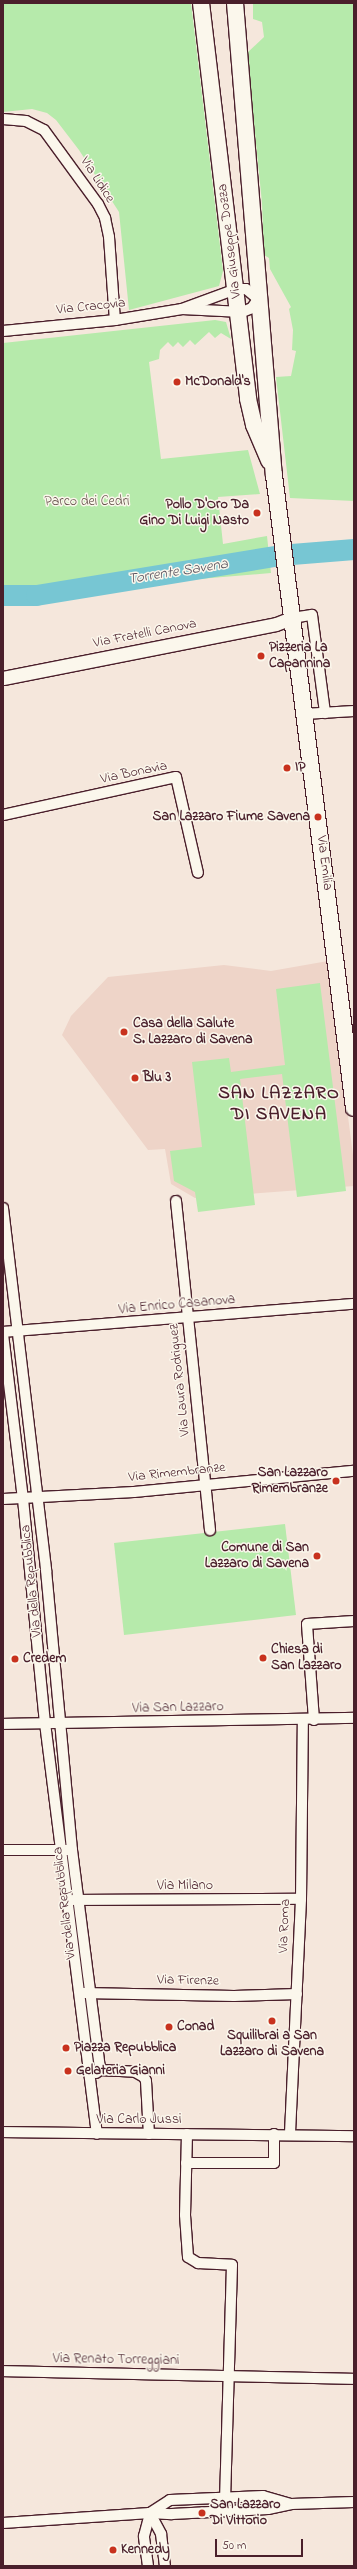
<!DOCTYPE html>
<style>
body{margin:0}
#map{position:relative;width:357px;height:2569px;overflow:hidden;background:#f5e7dc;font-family:"Indie Flower",sans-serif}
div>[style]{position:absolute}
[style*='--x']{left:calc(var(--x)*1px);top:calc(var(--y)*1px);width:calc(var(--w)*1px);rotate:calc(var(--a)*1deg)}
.built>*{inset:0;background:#eed4c8}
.green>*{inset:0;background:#b6eaab}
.river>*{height:21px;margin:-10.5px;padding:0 10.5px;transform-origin:10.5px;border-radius:10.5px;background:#77c6d3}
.roads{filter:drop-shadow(1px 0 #4a1f2b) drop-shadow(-1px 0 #4a1f2b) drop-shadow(0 1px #4a1f2b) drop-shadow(0 -1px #4a1f2b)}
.minor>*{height:10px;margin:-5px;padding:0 5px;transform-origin:5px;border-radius:5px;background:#fbf7ec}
.tertiary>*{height:13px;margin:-6.5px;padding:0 6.5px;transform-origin:6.5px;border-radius:6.5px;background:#fbf7ec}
.primary>*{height:16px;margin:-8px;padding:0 8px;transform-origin:8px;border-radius:8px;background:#fbf7ec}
.dots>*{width:11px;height:11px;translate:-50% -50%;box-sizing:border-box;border:2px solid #fbf7ec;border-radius:50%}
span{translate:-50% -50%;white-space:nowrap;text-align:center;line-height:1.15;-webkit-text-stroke:3px #fbf7ec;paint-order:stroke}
.street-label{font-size:14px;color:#4a1f2b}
.poi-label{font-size:14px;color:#4a1f2b;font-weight:700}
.left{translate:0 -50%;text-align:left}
.right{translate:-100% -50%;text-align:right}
.park-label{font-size:14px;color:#65524b}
.water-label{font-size:15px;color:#58515d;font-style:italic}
.district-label{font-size:18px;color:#4a1f2b;font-weight:700;letter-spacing:1px}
.frame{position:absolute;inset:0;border:4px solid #4a1f2b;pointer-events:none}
.scale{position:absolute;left:215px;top:2539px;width:88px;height:18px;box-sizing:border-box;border:2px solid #4a1f2b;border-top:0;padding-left:5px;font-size:12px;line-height:14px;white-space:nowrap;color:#4a1f2b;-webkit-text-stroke:3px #fbf7ec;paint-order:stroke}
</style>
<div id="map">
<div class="built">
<i style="clip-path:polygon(328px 961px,354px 1163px,354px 1186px,195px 1198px,171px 1184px,165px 1149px,148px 1150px,62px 1035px,71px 1016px,108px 977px,224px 965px,271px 971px)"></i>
</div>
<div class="green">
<i style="clip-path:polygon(3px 3px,191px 3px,223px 271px,219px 286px,129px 310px,119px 212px,79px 150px,56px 120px,47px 113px,32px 109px,3px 112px)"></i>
<i style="clip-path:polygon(253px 3px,354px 3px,354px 501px,290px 498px,276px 377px,291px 376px,296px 351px,292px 350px,293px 330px,289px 309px,291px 307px,270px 269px,269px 258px,264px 255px,262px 203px,247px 53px,264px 37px,262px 22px,253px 19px)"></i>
<i style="clip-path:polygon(215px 320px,226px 322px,231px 339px,221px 333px,215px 338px,209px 332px,195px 345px,190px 340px,183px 347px,178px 342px,173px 347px,168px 342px,160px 350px,159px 359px,149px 362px,161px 459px,248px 450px,260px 494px,218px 497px,223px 544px,267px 536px,271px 573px,43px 592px,3px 593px,3px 343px)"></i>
<i style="clip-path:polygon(320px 983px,346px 1191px,297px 1197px,282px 1074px,240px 1079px,255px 1205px,198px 1212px,195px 1192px,174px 1181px,170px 1151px,202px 1147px,192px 1062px,229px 1058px,231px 1072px,285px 1065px,276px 989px)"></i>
<i style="clip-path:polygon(285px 1524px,296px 1615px,124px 1635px,114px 1543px)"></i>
</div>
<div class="river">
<i style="--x:3;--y:595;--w:33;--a:0"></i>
<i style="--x:36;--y:595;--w:246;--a:-9.3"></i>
<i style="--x:279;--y:555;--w:75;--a:-4.6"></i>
</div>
<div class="roads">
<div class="minor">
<i style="--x:3;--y:119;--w:23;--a:5"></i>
<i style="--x:26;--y:121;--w:20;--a:27"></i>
<i style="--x:44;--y:130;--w:92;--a:53.9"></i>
<i style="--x:98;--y:204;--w:16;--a:63"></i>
<i style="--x:105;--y:218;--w:19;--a:78"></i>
<i style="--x:109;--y:237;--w:83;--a:85.9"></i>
<i style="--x:3;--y:331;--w:113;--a:-5.6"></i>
<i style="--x:115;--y:320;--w:68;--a:-9.3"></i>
<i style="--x:182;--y:309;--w:58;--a:-20.3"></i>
<i style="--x:236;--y:289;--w:10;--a:0"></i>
<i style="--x:246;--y:289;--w:16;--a:40"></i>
<i style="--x:258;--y:299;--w:11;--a:124"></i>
<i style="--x:252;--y:308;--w:11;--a:158"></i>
<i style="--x:242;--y:312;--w:60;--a:-177.1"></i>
<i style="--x:292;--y:618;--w:20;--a:-9"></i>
<i style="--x:312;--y:615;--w:99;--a:82.4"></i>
<i style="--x:304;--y:714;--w:50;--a:-3.4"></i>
<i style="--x:3;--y:815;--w:177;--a:-12.4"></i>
<i style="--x:176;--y:777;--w:98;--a:77.1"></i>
<i style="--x:176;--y:1201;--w:331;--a:84.1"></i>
<i style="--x:3;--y:1208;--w:365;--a:83.2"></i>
<i style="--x:46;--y:1570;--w:281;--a:84.7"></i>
<i style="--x:72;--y:1850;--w:222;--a:82.7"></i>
<i style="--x:3;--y:1332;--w:352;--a:-4.6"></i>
<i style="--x:3;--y:1334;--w:166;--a:83.1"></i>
<i style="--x:23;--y:1499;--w:225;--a:84.4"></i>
<i style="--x:45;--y:1723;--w:414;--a:82.8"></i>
<i style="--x:3;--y:1499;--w:131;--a:-3.1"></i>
<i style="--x:134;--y:1492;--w:221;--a:-5.5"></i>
<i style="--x:314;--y:1720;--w:96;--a:-94.2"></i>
<i style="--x:307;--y:1624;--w:47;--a:-3.7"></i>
<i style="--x:3;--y:1724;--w:351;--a:-1"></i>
<i style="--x:3;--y:1850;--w:66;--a:0"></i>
<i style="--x:73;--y:1900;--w:228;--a:-0.3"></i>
<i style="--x:83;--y:1993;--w:151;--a:1.1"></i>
<i style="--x:234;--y:1996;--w:63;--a:-1.8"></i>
<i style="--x:96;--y:2073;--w:5;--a:-37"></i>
<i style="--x:100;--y:2070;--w:35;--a:3"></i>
<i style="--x:135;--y:2072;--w:10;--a:29"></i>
<i style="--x:144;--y:2077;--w:4;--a:63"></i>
<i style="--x:146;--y:2081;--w:53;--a:86.8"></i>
<i style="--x:3;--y:2132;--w:351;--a:0.7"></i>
<i style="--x:290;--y:2133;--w:234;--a:-87.3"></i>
<i style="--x:301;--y:1899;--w:179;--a:-89.4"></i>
<i style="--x:187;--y:2134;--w:81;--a:91.4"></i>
<i style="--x:185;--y:2215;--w:42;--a:85.9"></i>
<i style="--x:188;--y:2257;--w:12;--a:31"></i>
<i style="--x:198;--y:2263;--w:34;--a:3"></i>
<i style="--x:232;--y:2265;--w:233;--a:91.7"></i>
<i style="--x:186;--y:2163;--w:88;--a:0"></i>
<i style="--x:274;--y:2163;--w:29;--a:-90"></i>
<i style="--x:3;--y:2371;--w:351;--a:1.3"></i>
<i style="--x:150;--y:2513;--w:24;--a:-33"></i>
<i style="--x:170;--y:2500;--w:93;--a:-2.5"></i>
<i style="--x:263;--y:2496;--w:29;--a:16"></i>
<i style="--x:150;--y:2513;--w:24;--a:62"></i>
<i style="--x:161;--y:2534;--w:32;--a:83"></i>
<i style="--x:3;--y:2523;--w:147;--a:-3.9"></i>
<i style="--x:150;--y:2513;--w:22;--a:3"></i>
<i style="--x:172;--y:2514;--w:96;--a:-3"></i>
<i style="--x:268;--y:2509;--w:24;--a:-12"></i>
<i style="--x:291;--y:2504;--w:63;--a:-1.8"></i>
<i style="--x:148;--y:2566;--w:30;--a:-98"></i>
<i style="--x:144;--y:2536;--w:24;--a:-75"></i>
</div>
<div class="tertiary">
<i style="--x:3;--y:678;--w:278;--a:-11.2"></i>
<i style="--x:276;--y:624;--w:17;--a:-21"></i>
</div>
<div class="primary">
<i style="--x:201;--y:3;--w:399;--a:83.2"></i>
<i style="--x:248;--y:399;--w:27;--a:77"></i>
<i style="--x:254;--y:425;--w:39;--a:67"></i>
<i style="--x:235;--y:3;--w:474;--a:85.3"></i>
<i style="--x:274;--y:475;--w:638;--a:82.8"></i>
</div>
</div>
<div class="dots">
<i style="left:177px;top:382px;background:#c8321e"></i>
<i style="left:257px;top:513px;background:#c8321e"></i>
<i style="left:261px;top:656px;background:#c8321e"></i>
<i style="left:287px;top:768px;background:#c8321e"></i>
<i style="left:318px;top:817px;background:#c8321e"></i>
<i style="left:124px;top:1032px;background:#c8321e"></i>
<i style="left:135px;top:1078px;background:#c8321e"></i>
<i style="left:336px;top:1481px;background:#c8321e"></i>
<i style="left:317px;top:1556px;background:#c8321e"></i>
<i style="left:263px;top:1658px;background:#c8321e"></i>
<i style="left:15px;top:1659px;background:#c8321e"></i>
<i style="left:272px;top:2021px;background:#c8321e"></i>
<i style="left:169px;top:2027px;background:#c8321e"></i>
<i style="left:66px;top:2048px;background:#c8321e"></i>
<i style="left:68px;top:2071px;background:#c8321e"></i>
<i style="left:202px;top:2513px;background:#c8321e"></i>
<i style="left:113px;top:2550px;background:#c8321e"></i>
</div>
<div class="street-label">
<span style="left:97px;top:180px;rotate:57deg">Via Lidice</span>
<span style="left:230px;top:241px;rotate:-97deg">Via Giuseppe Dozza</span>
<span style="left:91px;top:307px;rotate:-6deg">Via Cracovia</span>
<span style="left:145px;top:634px;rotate:-11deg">Via Fratelli Canova</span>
<span style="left:134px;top:773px;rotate:-12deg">Via Bonavia</span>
<span style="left:324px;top:863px;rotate:83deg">Via Emilia</span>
<span style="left:177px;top:1305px;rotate:-5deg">Via Enrico Casanova</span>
<span style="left:180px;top:1380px;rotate:-96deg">Via Laura Rodriguez</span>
<span style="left:177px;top:1473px;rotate:-6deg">Via Rimembranze</span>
<span style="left:32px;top:1581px;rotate:-96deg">Via della Repubblica</span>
<span style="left:178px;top:1708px;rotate:-1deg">Via San Lazzaro</span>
<span style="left:185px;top:1886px">Via Milano</span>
<span style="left:65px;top:1903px;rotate:-97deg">Via della Repubblica</span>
<span style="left:285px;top:1926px;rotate:-88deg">Via Roma</span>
<span style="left:188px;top:1981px;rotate:1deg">Via Firenze</span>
<span style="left:139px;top:2120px">Via Carlo Jussi</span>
<span style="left:116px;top:2360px;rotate:1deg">Via Renato Torreggiani</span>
</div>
<div class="poi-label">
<span class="left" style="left:185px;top:382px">McDonald's</span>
<span class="right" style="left:249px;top:513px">Pollo D'Oro Da<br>Gino Di Luigi Nasto</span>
<span class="left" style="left:269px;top:656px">Pizzeria La<br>Capannina</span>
<span class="left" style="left:295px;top:768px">IP</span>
<span class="right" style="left:310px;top:817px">San Lazzaro Fiume Savena</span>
<span class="left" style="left:133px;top:1032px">Casa della Salute<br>S. Lazzaro di Savena</span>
<span class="left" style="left:143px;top:1078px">Blu 3</span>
<span class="right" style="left:328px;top:1481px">San Lazzaro<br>Rimembranze</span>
<span class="right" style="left:309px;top:1556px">Comune di San<br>Lazzaro di Savena</span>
<span class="left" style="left:271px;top:1658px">Chiesa di<br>San Lazzaro</span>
<span class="left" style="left:23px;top:1659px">Credem</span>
<span class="left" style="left:177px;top:2027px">Conad</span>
<span style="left:272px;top:2044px">Squilibrai a San<br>Lazzaro di Savena</span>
<span class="left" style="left:74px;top:2048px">Piazza Repubblica</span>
<span class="left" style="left:76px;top:2071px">Gelateria Gianni</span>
<span class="left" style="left:210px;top:2513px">San Lazzaro<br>Di Vittorio</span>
<span class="left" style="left:121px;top:2550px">Kennedy</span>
</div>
<div class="park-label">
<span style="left:87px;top:502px">Parco dei Cedri</span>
</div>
<div class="water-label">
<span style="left:178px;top:572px;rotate:-9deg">Torrente Savena</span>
</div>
<div class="district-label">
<span style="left:279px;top:1105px">SAN LAZZARO<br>DI SAVENA</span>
</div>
<div class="frame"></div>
<div class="scale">50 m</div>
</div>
